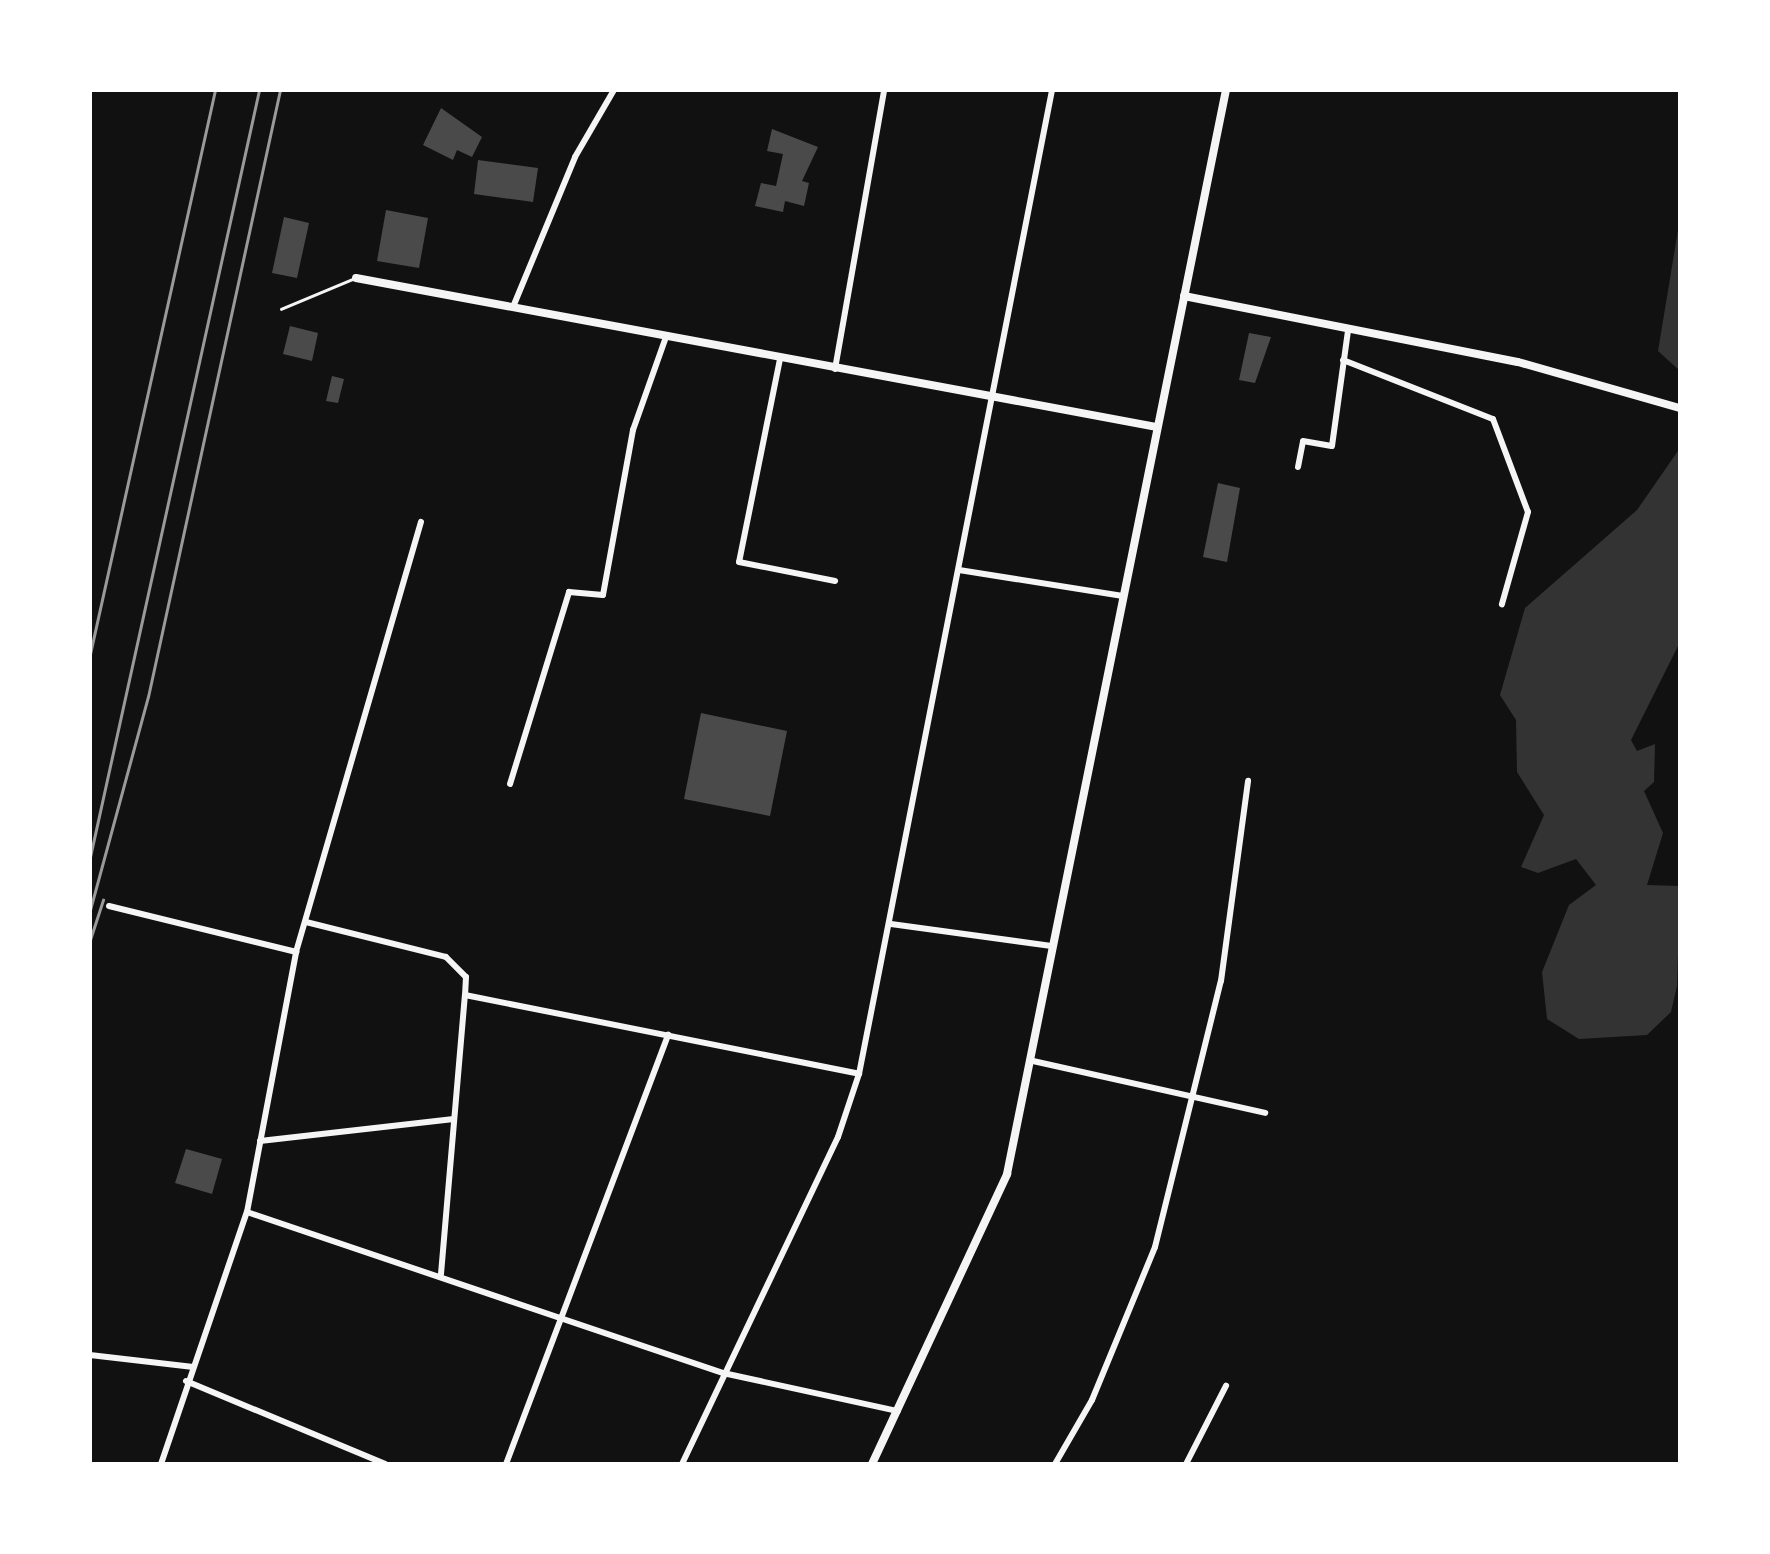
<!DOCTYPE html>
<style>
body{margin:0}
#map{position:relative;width:1770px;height:1554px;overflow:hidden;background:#111;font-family:Montserrat,sans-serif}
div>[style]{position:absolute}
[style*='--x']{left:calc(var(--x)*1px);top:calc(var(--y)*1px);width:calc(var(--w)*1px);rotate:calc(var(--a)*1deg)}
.water>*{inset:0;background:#333}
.building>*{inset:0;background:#4a4a4a}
.service>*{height:2.5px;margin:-1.25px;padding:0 1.25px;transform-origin:1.25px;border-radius:1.25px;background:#f5f5f5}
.minor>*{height:6px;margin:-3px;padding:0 3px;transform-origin:3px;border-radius:3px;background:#f5f5f5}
.tertiary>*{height:8px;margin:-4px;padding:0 4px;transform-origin:4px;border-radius:4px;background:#f5f5f5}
.rail>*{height:2.5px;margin:-1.25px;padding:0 1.25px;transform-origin:1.25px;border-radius:1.25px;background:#9a9a9a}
span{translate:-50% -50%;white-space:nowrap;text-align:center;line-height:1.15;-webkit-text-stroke:8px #fff;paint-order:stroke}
.frame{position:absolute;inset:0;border:92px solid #fff;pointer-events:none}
</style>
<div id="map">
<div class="water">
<i style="clip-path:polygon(1680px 218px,1680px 371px,1658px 351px)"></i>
<i style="clip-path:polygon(1680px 448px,1680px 642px,1631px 740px,1637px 751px,1655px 744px,1654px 782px,1644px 791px,1663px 833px,1647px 885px,1680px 886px,1677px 986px,1671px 1012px,1647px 1035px,1579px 1039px,1547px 1019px,1542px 972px,1569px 905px,1596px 885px,1576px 859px,1538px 873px,1521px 867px,1544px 815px,1517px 772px,1516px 720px,1500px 695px,1525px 608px,1637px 510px)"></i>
</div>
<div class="building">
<i style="clip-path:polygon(441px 108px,482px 137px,472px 157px,457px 150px,453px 160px,423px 145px)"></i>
<i style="clip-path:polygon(772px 129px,818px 147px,802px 181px,809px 183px,804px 206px,785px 201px,783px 212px,755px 206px,761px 183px,776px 186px,783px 154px,767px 151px)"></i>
<i style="clip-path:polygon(478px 160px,538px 168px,533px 202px,474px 194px)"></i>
<i style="clip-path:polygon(386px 210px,428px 218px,419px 268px,377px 261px)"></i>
<i style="clip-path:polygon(284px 217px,309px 223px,297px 278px,272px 273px)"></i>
<i style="clip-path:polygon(290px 326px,318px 333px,312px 361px,283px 354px)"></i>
<i style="clip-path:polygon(1249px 333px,1271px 337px,1255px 383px,1239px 380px)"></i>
<i style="clip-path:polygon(332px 376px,344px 379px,338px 403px,326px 401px)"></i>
<i style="clip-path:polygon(1218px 483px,1240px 488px,1227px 562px,1203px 557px)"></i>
<i style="clip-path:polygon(701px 713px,787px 731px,770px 816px,684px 799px)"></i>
<i style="clip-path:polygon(186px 1149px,222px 1159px,212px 1194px,175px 1183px)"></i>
</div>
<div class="service">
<i style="--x:281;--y:309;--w:80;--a:-22.7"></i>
</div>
<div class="minor">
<i style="--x:513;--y:307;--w:162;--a:-67.5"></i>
<i style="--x:575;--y:157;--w:78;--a:-59.8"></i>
<i style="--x:780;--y:359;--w:207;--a:101.4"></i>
<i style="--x:739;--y:562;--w:98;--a:11.2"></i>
<i style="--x:1343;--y:360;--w:161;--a:21.5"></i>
<i style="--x:1493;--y:419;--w:99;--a:69.4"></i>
<i style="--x:1528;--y:512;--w:96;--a:105.8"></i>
<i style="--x:835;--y:369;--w:283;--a:-80"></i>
<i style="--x:1298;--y:467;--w:26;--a:-79"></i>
<i style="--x:1303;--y:441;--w:29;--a:10"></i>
<i style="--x:1332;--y:446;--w:116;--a:-82.1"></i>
<i style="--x:959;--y:570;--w:166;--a:9"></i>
<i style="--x:510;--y:784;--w:201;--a:-72.9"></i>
<i style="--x:569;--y:592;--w:34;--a:5"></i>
<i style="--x:603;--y:595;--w:168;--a:-79.7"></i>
<i style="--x:633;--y:430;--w:99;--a:-70.5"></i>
<i style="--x:109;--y:906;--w:193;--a:13.8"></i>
<i style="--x:306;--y:922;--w:144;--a:14"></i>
<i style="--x:446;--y:957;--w:28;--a:45"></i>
<i style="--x:466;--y:977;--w:18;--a:93"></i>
<i style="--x:465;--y:995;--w:402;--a:11.3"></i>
<i style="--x:891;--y:924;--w:162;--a:7.8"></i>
<i style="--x:1033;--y:1061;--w:238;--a:12.6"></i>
<i style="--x:260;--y:1141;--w:195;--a:-6.5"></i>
<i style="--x:247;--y:1212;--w:502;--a:18.69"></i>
<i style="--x:723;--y:1373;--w:179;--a:12.3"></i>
<i style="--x:441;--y:1274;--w:280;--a:-85.1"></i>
<i style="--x:90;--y:1355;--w:104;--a:6.6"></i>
<i style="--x:186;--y:1381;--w:216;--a:22.6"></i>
<i style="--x:161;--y:1464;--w:266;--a:-71.2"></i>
<i style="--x:247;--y:1212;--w:265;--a:-79.3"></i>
<i style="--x:296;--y:952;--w:448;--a:-73.8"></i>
<i style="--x:506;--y:1464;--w:459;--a:-69.3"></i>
<i style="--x:682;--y:1464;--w:362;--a:-64.5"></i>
<i style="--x:838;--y:1137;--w:66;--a:-71.6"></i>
<i style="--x:859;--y:1074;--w:1003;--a:-78.9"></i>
<i style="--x:1055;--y:1464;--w:74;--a:-60"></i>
<i style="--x:1092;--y:1400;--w:165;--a:-67.6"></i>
<i style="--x:1155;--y:1247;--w:274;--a:-76.1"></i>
<i style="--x:1221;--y:981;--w:202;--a:-82.3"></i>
<i style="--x:1186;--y:1464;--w:88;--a:-62.9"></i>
</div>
<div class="tertiary">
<i style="--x:356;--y:278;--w:815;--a:10.54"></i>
<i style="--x:1184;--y:296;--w:340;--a:11.2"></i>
<i style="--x:1518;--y:362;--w:168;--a:15.9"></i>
<i style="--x:872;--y:1464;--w:320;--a:-65"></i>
<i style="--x:1007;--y:1174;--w:1106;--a:-78.58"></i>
</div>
<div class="rail">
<i style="--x:90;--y:654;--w:578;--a:-77.5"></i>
<i style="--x:90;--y:857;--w:785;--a:-77.57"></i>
<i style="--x:90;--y:910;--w:221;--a:-74.8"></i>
<i style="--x:148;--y:697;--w:621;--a:-77.73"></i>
<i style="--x:90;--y:940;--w:42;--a:-72"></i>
</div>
<div class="frame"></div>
</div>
